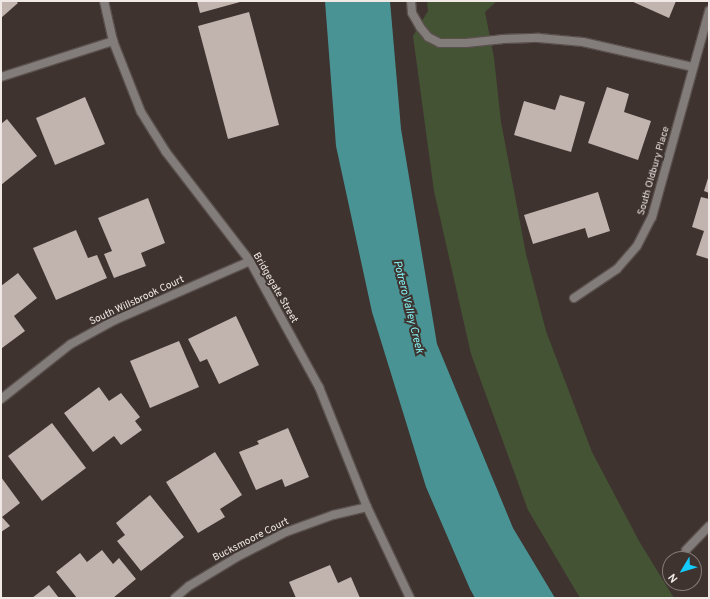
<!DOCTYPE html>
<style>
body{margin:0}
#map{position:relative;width:710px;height:599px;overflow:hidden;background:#3e332f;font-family:Overpass,sans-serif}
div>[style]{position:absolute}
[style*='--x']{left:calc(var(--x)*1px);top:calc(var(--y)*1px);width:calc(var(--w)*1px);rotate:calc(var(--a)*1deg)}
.green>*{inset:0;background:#445334}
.water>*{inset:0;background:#499394}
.building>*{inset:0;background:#c1b3ae}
.roads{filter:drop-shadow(1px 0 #5a504c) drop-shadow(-1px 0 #5a504c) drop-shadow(0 1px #5a504c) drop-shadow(0 -1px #5a504c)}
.lane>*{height:8px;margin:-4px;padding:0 4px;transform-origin:4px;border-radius:4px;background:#827c7b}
.street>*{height:8px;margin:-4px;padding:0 4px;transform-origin:4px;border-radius:4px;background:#827c7b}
span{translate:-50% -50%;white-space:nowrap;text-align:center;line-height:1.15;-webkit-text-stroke:4px #3e332f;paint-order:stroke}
.street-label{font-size:10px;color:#f0e9e6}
.water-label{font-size:11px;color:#85f6f8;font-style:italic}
.frame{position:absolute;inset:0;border:2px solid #f0e9e6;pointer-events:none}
.north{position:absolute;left:662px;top:551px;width:40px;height:40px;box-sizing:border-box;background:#3e332f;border:1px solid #857c78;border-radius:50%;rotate:232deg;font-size:11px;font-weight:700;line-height:16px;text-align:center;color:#f0e9e6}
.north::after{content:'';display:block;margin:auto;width:14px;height:18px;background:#12cafb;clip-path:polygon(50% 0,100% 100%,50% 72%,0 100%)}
</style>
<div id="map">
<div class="green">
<i style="clip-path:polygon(427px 1px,497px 1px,485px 12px,494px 58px,501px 122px,526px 254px,546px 331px,592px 452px,639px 541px,674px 598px,580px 598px,528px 510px,471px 354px,434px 191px,413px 36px,428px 11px)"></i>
</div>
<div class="water">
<i style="clip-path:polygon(325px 1px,390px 1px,401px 129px,437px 344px,513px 528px,555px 598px,475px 598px,470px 589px,426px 487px,372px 312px,336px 146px)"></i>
</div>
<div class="building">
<i style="clip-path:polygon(1px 1px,16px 1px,18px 3px,1px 18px)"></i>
<i style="clip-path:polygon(197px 1px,239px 1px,240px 2px,200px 13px)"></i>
<i style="clip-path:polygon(631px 1px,676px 1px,669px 18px)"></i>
<i style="clip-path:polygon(249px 12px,279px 125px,228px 139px,198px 26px)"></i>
<i style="clip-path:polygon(607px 87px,629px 94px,624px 112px,651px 121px,638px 160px,588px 143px)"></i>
<i style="clip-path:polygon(560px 95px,585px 102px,571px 152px,514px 135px,524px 101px,555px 110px)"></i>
<i style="clip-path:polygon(85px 97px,105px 144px,55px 165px,36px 118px)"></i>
<i style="clip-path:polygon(7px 119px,37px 156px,1px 185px,1px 124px)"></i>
<i style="clip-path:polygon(709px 175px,709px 193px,704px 191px)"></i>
<i style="clip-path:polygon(598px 192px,610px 231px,588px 238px,585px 228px,533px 244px,524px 215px)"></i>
<i style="clip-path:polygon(701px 197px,709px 199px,709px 259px,696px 255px,704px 231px,692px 227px)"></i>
<i style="clip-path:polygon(148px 198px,165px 243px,141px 253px,146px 266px,114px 278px,104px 254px,112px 251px,98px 218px)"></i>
<i style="clip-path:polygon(76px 230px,88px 258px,97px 255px,107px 278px,56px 300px,33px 248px)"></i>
<i style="clip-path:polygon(18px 273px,37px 298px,14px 316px,25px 331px,2px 348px,1px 286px)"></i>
<i style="clip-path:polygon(236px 316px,259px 365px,219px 384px,207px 359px,200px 362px,188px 339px)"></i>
<i style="clip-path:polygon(179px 341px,199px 387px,150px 408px,130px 361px)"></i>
<i style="clip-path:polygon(99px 387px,109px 401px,121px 393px,140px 417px,135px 421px,142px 430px,121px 445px,114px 436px,93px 452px,64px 413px)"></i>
<i style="clip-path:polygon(52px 423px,86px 468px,42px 501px,8px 456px)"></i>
<i style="clip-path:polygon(288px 428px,309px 477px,285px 487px,282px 479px,256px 490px,239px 452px,259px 444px,257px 441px)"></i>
<i style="clip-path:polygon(215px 452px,242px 495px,220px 509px,225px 517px,198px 533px,166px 482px)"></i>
<i style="clip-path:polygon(1px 477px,20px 503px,2px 517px,10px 526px,1px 532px)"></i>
<i style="clip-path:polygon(150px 495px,184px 537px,141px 571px,117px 541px,125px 535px,116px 523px)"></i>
<i style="clip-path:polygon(102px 550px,113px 564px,119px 558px,136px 579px,113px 598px,77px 598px,56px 572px,80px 553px,87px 562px)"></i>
<i style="clip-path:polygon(330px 565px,338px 583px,351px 577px,360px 598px,296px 598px,289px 582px)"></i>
<i style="clip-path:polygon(49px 585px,59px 598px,32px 598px)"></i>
</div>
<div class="roads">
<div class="lane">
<i style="--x:411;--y:1;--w:12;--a:85"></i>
<i style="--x:412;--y:13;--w:16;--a:60"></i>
<i style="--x:420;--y:27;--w:13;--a:51"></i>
<i style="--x:428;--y:37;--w:13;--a:27"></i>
<i style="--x:440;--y:43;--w:26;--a:0"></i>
<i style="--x:466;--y:43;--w:36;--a:-6"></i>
<i style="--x:502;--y:39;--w:37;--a:-2"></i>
</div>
<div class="street">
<i style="--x:104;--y:1;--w:41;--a:77.3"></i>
<i style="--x:113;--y:41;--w:76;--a:68.5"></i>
<i style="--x:141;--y:112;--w:47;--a:58"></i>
<i style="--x:166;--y:152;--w:138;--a:52.4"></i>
<i style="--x:250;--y:261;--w:144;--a:61.3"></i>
<i style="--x:319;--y:387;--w:129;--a:68.2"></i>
<i style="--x:367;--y:507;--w:101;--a:64.7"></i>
<i style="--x:539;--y:38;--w:44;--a:5.2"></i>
<i style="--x:583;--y:42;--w:113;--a:12.8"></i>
<i style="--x:1;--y:77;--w:118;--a:-17.8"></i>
<i style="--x:574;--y:298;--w:52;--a:-34"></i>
<i style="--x:617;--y:269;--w:30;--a:-49"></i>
<i style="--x:637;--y:246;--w:33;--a:-63"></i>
<i style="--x:652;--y:217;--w:214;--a:-74.5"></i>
<i style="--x:1;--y:399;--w:89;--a:-38.2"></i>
<i style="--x:71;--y:344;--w:50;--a:-28.6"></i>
<i style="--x:115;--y:320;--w:147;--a:-23.6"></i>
<i style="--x:686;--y:550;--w:33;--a:-46"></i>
<i style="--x:175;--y:598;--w:18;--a:-41"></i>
<i style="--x:189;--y:586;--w:56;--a:-31.1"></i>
<i style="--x:237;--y:557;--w:55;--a:-27"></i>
<i style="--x:286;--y:532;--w:50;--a:-19.9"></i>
<i style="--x:333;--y:515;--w:35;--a:-13"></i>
</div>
</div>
<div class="street-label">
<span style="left:654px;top:171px;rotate:-74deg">South Oldbury Place</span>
<span style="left:275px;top:288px;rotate:60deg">Bridgegate Street</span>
<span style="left:137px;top:301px;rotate:-25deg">South Willsbrook Court</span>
<span style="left:251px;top:540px;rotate:-27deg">Bucksmoore Court</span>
</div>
<div class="water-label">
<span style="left:408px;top:307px;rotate:76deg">Potrero Valley Creek</span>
</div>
<div class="frame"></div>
<div class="north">N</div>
</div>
